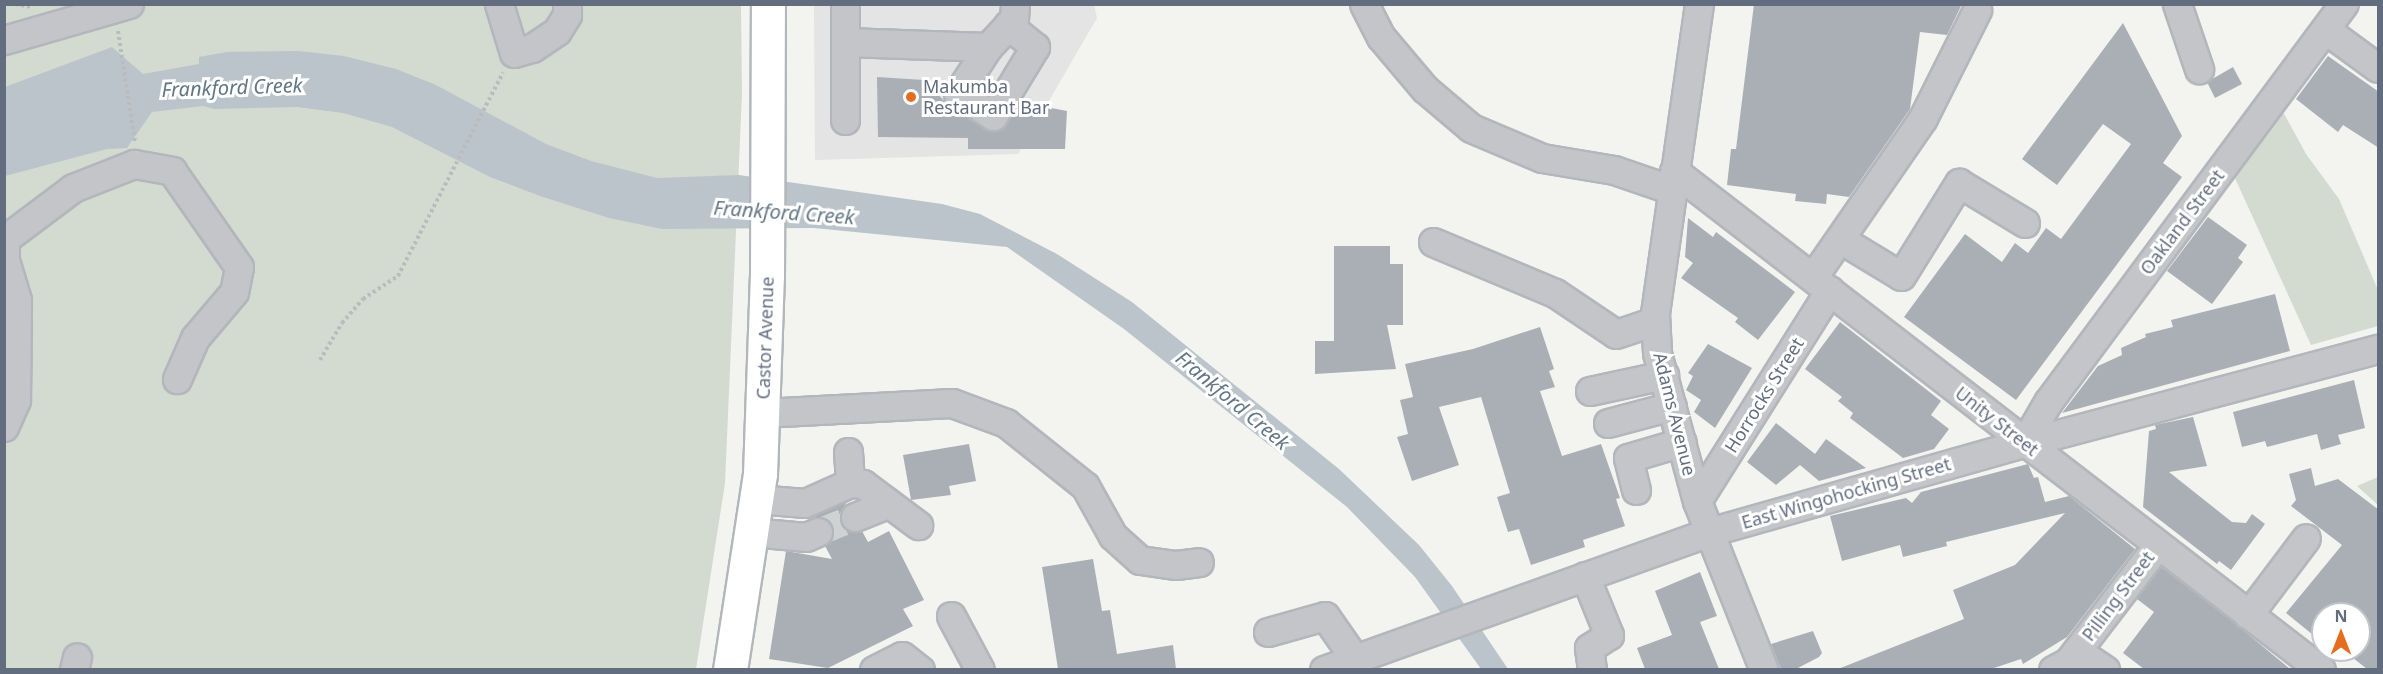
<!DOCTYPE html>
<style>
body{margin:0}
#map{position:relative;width:2383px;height:674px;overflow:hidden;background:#f3f4ef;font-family:"Noto Sans",sans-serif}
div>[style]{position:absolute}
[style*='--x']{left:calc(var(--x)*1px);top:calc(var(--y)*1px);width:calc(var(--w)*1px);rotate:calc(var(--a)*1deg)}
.built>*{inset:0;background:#e3e4e3}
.green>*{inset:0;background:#d3dad0}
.water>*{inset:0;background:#bcc4cb}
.building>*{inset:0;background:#a9afb5}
.minor-tunnel>*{height:27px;margin-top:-13.5px;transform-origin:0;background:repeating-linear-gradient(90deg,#cfd2d3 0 27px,transparent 0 41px)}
.path>*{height:4px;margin-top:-2px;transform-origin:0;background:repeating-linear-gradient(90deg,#babbbe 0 3px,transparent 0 6px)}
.roads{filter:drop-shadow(2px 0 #b3b6bb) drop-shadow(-2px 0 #b3b6bb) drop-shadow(0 2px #b3b6bb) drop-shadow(0 -2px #b3b6bb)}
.minor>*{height:27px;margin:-13.5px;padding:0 13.5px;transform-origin:13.5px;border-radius:13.5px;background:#c3c5c9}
.major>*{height:33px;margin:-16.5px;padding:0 16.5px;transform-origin:16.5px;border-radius:16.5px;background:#fff}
.dots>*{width:16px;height:16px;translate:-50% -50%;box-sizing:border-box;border:3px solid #fff;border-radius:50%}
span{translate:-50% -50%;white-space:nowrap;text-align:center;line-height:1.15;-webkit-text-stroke:6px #fff;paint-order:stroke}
.poi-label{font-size:18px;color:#626e80}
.left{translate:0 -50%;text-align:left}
.street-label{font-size:18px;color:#626e80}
.water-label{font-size:20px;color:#637685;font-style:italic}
.frame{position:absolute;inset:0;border:6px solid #626e80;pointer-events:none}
.north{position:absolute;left:2311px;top:602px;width:60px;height:60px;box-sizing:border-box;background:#fff;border:2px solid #c0c5cc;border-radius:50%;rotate:0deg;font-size:16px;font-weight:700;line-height:24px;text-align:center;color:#626e80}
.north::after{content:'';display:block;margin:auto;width:21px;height:27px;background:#e36e20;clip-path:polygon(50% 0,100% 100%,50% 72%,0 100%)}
</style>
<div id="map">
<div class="built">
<i style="clip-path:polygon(1094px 4px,1097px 18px,1018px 154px,815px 160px,814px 5px)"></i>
</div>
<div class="green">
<i style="clip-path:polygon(4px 5px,741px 5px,742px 94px,725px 483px,696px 669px,5px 669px)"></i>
<i style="clip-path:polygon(2281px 108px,2306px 154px,2339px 199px,2378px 290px,2378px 326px,2311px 345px,2234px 176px)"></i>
<i style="clip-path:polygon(2378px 477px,2378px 505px,2357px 486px)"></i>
</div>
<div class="water">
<i style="clip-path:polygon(112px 47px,143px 74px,199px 64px,199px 57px,227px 52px,298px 51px,344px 56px,396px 69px,436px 85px,546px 144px,591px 161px,657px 178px,739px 175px,942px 204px,980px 214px,1057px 254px,1132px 302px,1339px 469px,1419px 545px,1452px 586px,1508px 669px,1481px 669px,1415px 577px,1347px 507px,1124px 329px,1007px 247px,814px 228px,662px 229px,609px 218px,540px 196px,490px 177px,392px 127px,343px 113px,297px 107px,214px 109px,203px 106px,152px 112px,127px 148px,107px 149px,5px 176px,5px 87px)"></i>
</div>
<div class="building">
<i style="clip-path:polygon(1754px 4px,1962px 4px,1947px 35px,1920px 32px,1910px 109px,1849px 197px,1827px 194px,1826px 204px,1795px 201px,1796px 194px,1727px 185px,1731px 149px,1736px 149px)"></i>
<i style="clip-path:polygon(2123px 23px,2182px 136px,2163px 163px,2182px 177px,2016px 400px,1904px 317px,1965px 234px,2002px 262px,2015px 243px,2028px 253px,2046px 228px,2061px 239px,2131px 144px,2103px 124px,2057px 185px,2022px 159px)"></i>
<i style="clip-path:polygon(2328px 56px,2379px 92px,2379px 148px,2343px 125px,2338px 132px,2296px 99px)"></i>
<i style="clip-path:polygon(2233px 67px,2242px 84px,2215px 98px,2207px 82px)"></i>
<i style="clip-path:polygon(877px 77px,924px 80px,949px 106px,992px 132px,1006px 125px,1020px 102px,1067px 111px,1065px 149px,968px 149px,968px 138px,878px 137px)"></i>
<i style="clip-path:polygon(2208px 217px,2247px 245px,2238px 258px,2243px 262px,2212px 304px,2167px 271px)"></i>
<i style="clip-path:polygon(1688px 218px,1713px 237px,1716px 232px,1795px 292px,1758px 340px,1735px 322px,1738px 318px,1681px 278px,1693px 263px,1685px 257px)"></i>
<i style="clip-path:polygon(1334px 246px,1390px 246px,1390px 264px,1403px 264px,1403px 325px,1387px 325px,1396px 369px,1315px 374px,1315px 341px,1334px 341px)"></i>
<i style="clip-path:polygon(2275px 294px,2290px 351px,2062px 413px,2098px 366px,2122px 355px,2121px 348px,2146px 337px,2145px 334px,2173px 327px,2171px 320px)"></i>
<i style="clip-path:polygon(1840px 322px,1941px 401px,1931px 415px,1949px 429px,1934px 449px,1903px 458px,1850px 418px,1853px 413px,1838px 401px,1842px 397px,1805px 369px)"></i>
<i style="clip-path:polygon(1540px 327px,1554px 369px,1549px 371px,1555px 387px,1540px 391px,1562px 456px,1601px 444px,1620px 498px,1616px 499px,1625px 526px,1583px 540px,1585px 547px,1531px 565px,1519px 529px,1508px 532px,1497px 497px,1510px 493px,1481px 397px,1439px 407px,1459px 465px,1412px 481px,1397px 437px,1408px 434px,1400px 400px,1413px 397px,1405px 364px,1473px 349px)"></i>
<i style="clip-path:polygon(1708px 344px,1752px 368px,1715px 428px,1694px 412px,1701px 400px,1686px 390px,1693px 376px,1688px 373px)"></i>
<i style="clip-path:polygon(2354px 380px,2365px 428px,2338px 435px,2341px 444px,2321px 450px,2317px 434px,2267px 447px,2265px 441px,2242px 447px,2233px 412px)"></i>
<i style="clip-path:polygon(2193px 417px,2207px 466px,2169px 472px,2232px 522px,2246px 523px,2252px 514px,2265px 524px,2231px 570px,2219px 561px,2217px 564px,2143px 507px,2149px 431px,2156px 429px,2155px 425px)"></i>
<i style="clip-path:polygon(1776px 423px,1815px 454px,1826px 439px,1866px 468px,1819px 481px,1800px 465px,1776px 485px,1747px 462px)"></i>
<i style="clip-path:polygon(969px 444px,976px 481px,949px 486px,951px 495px,911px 500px,903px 455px)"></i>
<i style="clip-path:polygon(2028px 464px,2034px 478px,2038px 477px,2045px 502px,2069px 496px,2135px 549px,2067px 637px,2023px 664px,2021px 659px,1991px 669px,1838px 669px,1964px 619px,1953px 590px,2015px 565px,2065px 513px,1946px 542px,1947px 546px,1903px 557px,1900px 545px,1842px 561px,1830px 516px,1906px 498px,1912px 503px,1921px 492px)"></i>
<i style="clip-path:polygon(2311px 468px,2315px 486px,2338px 479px,2379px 510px,2379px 669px,2367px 669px,2343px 650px,2359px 650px,2359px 614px,2323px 614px,2323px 643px,2286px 613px,2342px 545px,2291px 506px,2296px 500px,2289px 474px)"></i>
<i style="clip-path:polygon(847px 502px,839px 515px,846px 530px,862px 531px,868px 542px,889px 531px,924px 600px,903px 609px,913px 626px,828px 668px,769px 659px,786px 551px,832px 559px,825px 546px,833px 535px,832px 525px,821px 517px,811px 517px)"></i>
<i style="clip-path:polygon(1093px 559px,1102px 611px,1110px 610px,1117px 654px,1173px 645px,1176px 669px,1058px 669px,1042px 567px)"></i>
<i style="clip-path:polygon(2161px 567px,2232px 621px,2290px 669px,2144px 669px,2123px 653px,2154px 612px,2137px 599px)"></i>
<i style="clip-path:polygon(1700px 572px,1717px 616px,1700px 622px,1719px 669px,1645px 669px,1637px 648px,1672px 635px,1655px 591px)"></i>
<i style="clip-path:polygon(1813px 631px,1822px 653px,1819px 657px,1796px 669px,1781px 669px,1771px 644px)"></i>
</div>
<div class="minor-tunnel">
<i style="--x:818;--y:532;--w:40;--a:-22"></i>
</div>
<div class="path">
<i style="--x:15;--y:4;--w:17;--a:10"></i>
<i style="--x:118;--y:31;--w:112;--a:81.3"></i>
<i style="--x:320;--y:360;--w:43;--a:-59.3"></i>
<i style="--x:342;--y:323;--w:32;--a:-49"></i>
<i style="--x:363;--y:299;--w:42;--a:-33.3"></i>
<i style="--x:398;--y:276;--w:229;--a:-62.7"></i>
</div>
<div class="roads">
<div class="minor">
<i style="--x:499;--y:4;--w:51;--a:73"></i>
<i style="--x:514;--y:53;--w:19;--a:-16"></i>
<i style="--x:532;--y:48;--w:30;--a:-34"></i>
<i style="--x:557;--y:31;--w:19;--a:-58"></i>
<i style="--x:567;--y:15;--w:11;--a:-90"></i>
<i style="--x:1364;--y:4;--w:37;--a:63"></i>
<i style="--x:1381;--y:37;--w:68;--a:49.8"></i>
<i style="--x:1425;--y:89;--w:60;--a:40.3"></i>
<i style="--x:1471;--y:128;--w:77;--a:22.9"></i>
<i style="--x:1542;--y:158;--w:73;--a:9.5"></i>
<i style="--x:1614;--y:170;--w:61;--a:19"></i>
<i style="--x:1699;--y:4;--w:312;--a:98.1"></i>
<i style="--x:1655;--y:313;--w:40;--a:87.1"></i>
<i style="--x:1657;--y:353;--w:153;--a:74.9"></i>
<i style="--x:1697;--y:501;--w:182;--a:68.4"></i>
<i style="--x:2177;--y:4;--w:69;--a:71.3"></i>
<i style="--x:2326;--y:30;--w:64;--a:36.2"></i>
<i style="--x:4;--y:40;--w:130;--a:-16.1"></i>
<i style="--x:845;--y:42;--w:143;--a:2"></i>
<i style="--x:988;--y:47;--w:38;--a:-47"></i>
<i style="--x:1014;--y:19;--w:15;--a:-86"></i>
<i style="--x:988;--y:47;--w:55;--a:123.1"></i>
<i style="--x:958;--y:93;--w:42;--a:33.3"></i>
<i style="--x:993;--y:116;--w:81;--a:-58.7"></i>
<i style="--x:1035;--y:47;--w:35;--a:-141"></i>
<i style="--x:845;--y:120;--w:116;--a:-90"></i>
<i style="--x:1674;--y:171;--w:817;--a:37.64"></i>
<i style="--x:1840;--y:239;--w:71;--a:31.2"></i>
<i style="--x:1901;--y:276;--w:110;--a:-58.1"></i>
<i style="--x:1959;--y:183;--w:77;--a:31.2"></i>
<i style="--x:1433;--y:242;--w:132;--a:22.7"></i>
<i style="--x:1555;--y:293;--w:73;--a:33.9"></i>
<i style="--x:1616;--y:334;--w:41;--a:-18.4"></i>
<i style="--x:1813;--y:277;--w:193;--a:-55.3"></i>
<i style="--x:1923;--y:118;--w:121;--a:-63.4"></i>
<i style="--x:1590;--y:391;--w:76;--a:-12.2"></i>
<i style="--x:762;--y:413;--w:190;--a:-3"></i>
<i style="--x:952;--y:403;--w:58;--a:20.3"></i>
<i style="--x:1006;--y:423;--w:101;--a:38.6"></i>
<i style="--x:1085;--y:486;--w:57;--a:60.8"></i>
<i style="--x:1113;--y:536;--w:36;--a:42"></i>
<i style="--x:1140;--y:560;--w:36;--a:8"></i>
<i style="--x:1176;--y:565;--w:23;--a:-7"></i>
<i style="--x:1608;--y:423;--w:66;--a:-14.9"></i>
<i style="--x:4;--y:427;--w:30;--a:-66"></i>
<i style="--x:16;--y:400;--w:100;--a:-89.4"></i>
<i style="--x:17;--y:300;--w:42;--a:-106.7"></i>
<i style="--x:5;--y:260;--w:21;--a:-90"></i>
<i style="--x:5;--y:239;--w:85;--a:-36.9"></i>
<i style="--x:73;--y:188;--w:66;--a:-21.5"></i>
<i style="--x:134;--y:164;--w:39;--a:10"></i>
<i style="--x:172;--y:171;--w:117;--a:55.1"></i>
<i style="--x:239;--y:267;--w:25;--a:101"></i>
<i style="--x:234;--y:292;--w:60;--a:130.3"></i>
<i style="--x:195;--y:338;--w:45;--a:113.7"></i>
<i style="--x:2024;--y:443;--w:48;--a:-59.7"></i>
<i style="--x:2048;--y:402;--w:496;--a:-53.4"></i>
<i style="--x:848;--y:452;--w:31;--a:86"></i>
<i style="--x:1636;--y:490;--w:33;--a:-104"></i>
<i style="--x:1628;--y:458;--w:56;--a:-16.5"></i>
<i style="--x:756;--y:499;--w:49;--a:4.7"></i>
<i style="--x:805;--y:503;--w:49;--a:-24"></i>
<i style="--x:850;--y:483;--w:13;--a:4"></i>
<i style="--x:863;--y:484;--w:69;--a:36.7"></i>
<i style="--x:1697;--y:501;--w:249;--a:-57.8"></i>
<i style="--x:855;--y:517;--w:35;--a:-22"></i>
<i style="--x:751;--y:532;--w:55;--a:5.2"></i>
<i style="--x:806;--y:537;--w:13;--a:-23"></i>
<i style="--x:1585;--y:576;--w:64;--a:67.9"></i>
<i style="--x:1609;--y:635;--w:24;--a:147"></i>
<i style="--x:1589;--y:648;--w:22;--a:82"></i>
<i style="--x:2248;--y:615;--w:96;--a:-53"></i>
<i style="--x:951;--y:616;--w:61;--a:61.8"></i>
<i style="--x:1268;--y:632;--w:59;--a:-15.7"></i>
<i style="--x:1325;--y:616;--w:52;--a:55.1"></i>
<i style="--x:2077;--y:651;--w:34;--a:34"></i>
<i style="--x:74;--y:670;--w:13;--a:-77"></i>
<i style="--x:874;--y:670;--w:31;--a:-27"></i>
<i style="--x:902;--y:656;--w:23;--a:38"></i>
<i style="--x:1324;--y:670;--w:409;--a:-19.7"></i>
<i style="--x:1709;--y:532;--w:327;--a:-15.8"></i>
<i style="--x:2024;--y:443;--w:366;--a:-14.9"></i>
<i style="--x:2053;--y:670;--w:17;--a:-28"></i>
<i style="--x:2068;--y:662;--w:146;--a:-52.5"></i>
</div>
<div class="major">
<i style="--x:730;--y:670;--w:198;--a:-81.3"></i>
<i style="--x:760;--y:474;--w:197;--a:-88"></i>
<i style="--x:767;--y:277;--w:273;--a:-89.8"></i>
</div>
</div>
<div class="dots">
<i style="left:911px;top:97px;background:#e36e20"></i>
</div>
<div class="poi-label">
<span class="left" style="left:923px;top:97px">Makumba<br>Restaurant Bar</span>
</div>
<div class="street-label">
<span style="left:2182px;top:222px;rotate:-53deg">Oakland Street</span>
<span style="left:765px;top:338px;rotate:-88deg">Castor Avenue</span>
<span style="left:1764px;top:395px;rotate:-58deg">Horrocks Street</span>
<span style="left:1675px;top:414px;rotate:76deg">Adams Avenue</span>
<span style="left:1997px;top:421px;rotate:38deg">Unity Street</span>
<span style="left:1846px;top:493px;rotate:-16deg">East Wingohocking Street</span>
<span style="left:2118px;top:596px;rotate:-53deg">Pilling Street</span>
</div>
<div class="water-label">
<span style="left:232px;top:87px;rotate:-2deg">Frankford Creek</span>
<span style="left:784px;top:212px;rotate:4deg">Frankford Creek</span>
<span style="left:1233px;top:400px;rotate:40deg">Frankford Creek</span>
</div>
<div class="frame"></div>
<div class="north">N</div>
</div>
